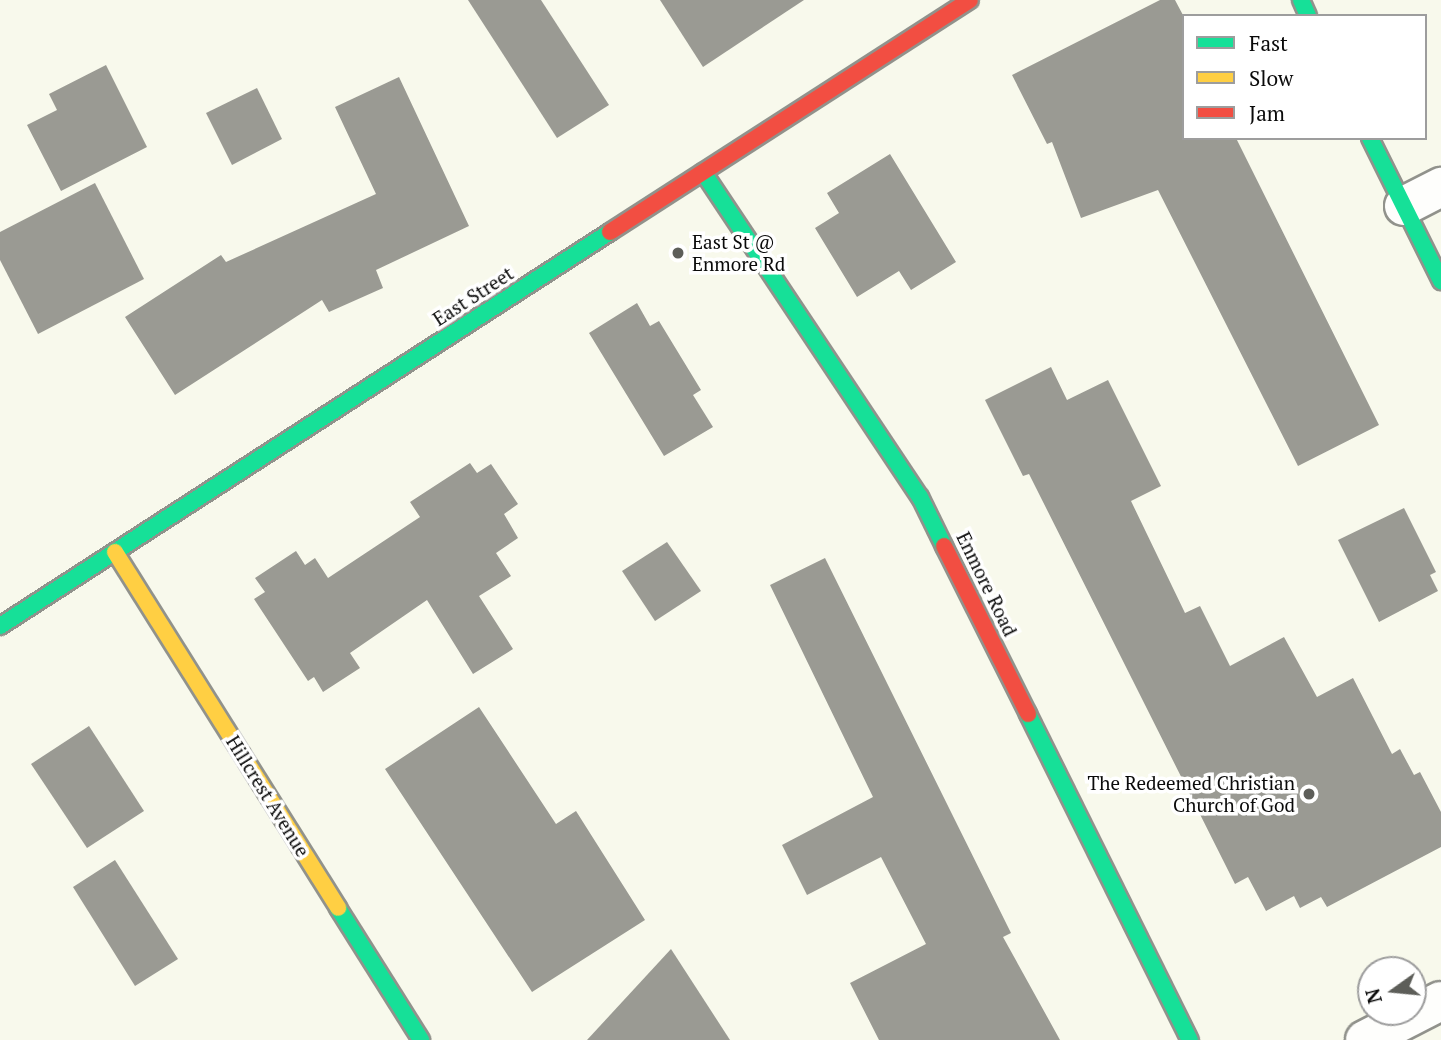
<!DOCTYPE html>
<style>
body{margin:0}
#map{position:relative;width:1441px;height:1040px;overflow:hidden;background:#f8f9ec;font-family:"PT Serif",serif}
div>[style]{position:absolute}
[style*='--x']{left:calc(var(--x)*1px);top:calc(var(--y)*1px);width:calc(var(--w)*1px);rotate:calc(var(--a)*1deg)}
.building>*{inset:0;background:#9a9a93}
.roads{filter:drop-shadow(2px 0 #91928c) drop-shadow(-2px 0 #91928c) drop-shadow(0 2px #91928c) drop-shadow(0 -2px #91928c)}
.street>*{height:38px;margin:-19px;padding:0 19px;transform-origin:19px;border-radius:19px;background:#fefefc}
.fast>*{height:16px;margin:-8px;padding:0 8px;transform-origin:8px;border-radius:8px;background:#16e098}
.slow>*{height:16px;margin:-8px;padding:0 8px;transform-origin:8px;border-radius:8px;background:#ffcf43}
.jam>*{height:16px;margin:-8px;padding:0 8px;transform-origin:8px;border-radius:8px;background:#f24e42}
.dots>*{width:19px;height:19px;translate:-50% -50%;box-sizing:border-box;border:4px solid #fff;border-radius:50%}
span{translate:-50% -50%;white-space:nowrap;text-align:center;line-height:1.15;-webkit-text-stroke:7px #fff;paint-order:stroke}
.poi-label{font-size:19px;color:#0a0a0a}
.left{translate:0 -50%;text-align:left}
.right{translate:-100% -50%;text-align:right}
.street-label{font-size:19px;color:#0a0a0a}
.legend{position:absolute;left:1182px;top:14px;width:245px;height:126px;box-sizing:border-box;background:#fff;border:2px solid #9d9d9d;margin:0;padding:9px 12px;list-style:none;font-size:21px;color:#0a0a0a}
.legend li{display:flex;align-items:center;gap:14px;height:35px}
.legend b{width:35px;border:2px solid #9d9d9d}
.north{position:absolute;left:1357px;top:956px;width:70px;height:70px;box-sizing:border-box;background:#fff;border:2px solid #9d9d9d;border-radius:50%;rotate:255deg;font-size:19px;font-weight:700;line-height:28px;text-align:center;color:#0a0a0a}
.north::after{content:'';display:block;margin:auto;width:24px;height:32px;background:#5d5e59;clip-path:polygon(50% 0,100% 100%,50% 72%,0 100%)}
</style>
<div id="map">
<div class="building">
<i style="clip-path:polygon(468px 0,541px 0,609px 105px,557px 138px)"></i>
<i style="clip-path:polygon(660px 0,804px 0,703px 67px)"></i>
<i style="clip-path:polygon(1160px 0,1175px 0,1184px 17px,1184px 138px,1236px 138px,1379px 425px,1298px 466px,1158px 190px,1081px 218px,1052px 142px,1047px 144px,1012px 75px)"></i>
<i style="clip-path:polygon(106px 65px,147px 147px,61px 191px,27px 125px,57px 110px,49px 94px)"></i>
<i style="clip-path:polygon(399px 77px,469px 226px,376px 270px,383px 288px,329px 312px,322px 300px,175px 395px,125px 317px,221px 255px,226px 262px,376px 194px,335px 107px)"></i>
<i style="clip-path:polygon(257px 88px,282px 139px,232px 165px,206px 113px)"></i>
<i style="clip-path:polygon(890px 154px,956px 262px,911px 290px,899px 271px,857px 297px,815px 228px,839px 213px,827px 193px)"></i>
<i style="clip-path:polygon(95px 183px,144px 279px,38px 334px,0 260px,0 232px)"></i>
<i style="clip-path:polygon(637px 303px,650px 326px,659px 321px,701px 390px,693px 395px,713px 427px,664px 456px,589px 333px)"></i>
<i style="clip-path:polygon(1051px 367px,1067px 400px,1108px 380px,1161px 486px,1131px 501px,1185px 613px,1200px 606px,1230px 666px,1284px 637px,1317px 697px,1353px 678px,1392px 754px,1400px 749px,1414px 775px,1420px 772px,1441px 812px,1441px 847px,1327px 907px,1321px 897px,1300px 908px,1294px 896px,1266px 911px,1248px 877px,1235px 884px,1029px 474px,1023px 476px,985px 400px)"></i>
<i style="clip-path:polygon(470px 463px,477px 473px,491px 464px,518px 504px,504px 514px,518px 538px,496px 553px,511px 576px,479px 596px,513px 649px,473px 674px,427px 600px,350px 653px,360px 668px,323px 692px,314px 677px,308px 681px,254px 599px,265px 592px,255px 578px,296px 551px,305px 565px,315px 558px,328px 578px,420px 517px,410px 502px)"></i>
<i style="clip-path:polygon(1404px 508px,1436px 572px,1430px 575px,1438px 591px,1379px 622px,1338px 540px)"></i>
<i style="clip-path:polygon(667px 542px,701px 591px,655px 621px,622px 571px)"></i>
<i style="clip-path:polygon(825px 558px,1011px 933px,1003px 937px,1060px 1040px,879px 1040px,850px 983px,926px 944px,881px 857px,807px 895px,782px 845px,873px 797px,770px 585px)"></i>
<i style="clip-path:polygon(479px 707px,556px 824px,576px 811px,645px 920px,532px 992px,385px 769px)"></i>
<i style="clip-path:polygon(89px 726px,144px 811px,87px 848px,31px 764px)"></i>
<i style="clip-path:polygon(115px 860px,178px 959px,135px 986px,73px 887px)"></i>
<i style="clip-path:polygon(671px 949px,730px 1040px,587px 1040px)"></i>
</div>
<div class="roads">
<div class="street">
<i style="--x:1404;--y:206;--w:42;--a:-27.2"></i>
<i style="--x:1365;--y:1040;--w:85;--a:-27.2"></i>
</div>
<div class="fast">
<i style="--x:1301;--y:0;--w:17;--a:66"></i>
<i style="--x:1370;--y:138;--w:160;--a:63.6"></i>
<i style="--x:703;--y:172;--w:391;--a:56.3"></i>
<i style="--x:920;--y:497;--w:55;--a:63.9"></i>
<i style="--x:0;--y:626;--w:726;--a:-32.86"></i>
<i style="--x:1028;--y:714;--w:364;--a:63.6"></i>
<i style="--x:338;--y:908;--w:156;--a:57.8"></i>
</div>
<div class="slow">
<i style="--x:115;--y:552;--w:420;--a:57.9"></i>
</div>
<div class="jam">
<i style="--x:610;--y:232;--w:428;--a:-32.8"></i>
<i style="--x:944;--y:546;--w:188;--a:63.4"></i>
</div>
</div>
<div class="dots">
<i style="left:678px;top:253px;background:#5d5e59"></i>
<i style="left:1309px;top:794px;background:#5d5e59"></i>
</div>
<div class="poi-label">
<span class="left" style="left:692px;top:253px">East St @<br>Enmore Rd</span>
<span class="right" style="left:1295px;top:794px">The Redeemed Christian<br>Church of God</span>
</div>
<div class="street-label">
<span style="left:473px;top:296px;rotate:-33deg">East Street</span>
<span style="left:987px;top:584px;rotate:64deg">Enmore Road</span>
<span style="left:268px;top:796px;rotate:58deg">Hillcrest Avenue</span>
</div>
<ul class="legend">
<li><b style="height:9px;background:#16e098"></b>Fast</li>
<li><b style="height:9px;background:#ffcf43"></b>Slow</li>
<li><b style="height:9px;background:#f24e42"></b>Jam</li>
</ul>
<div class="north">N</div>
</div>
